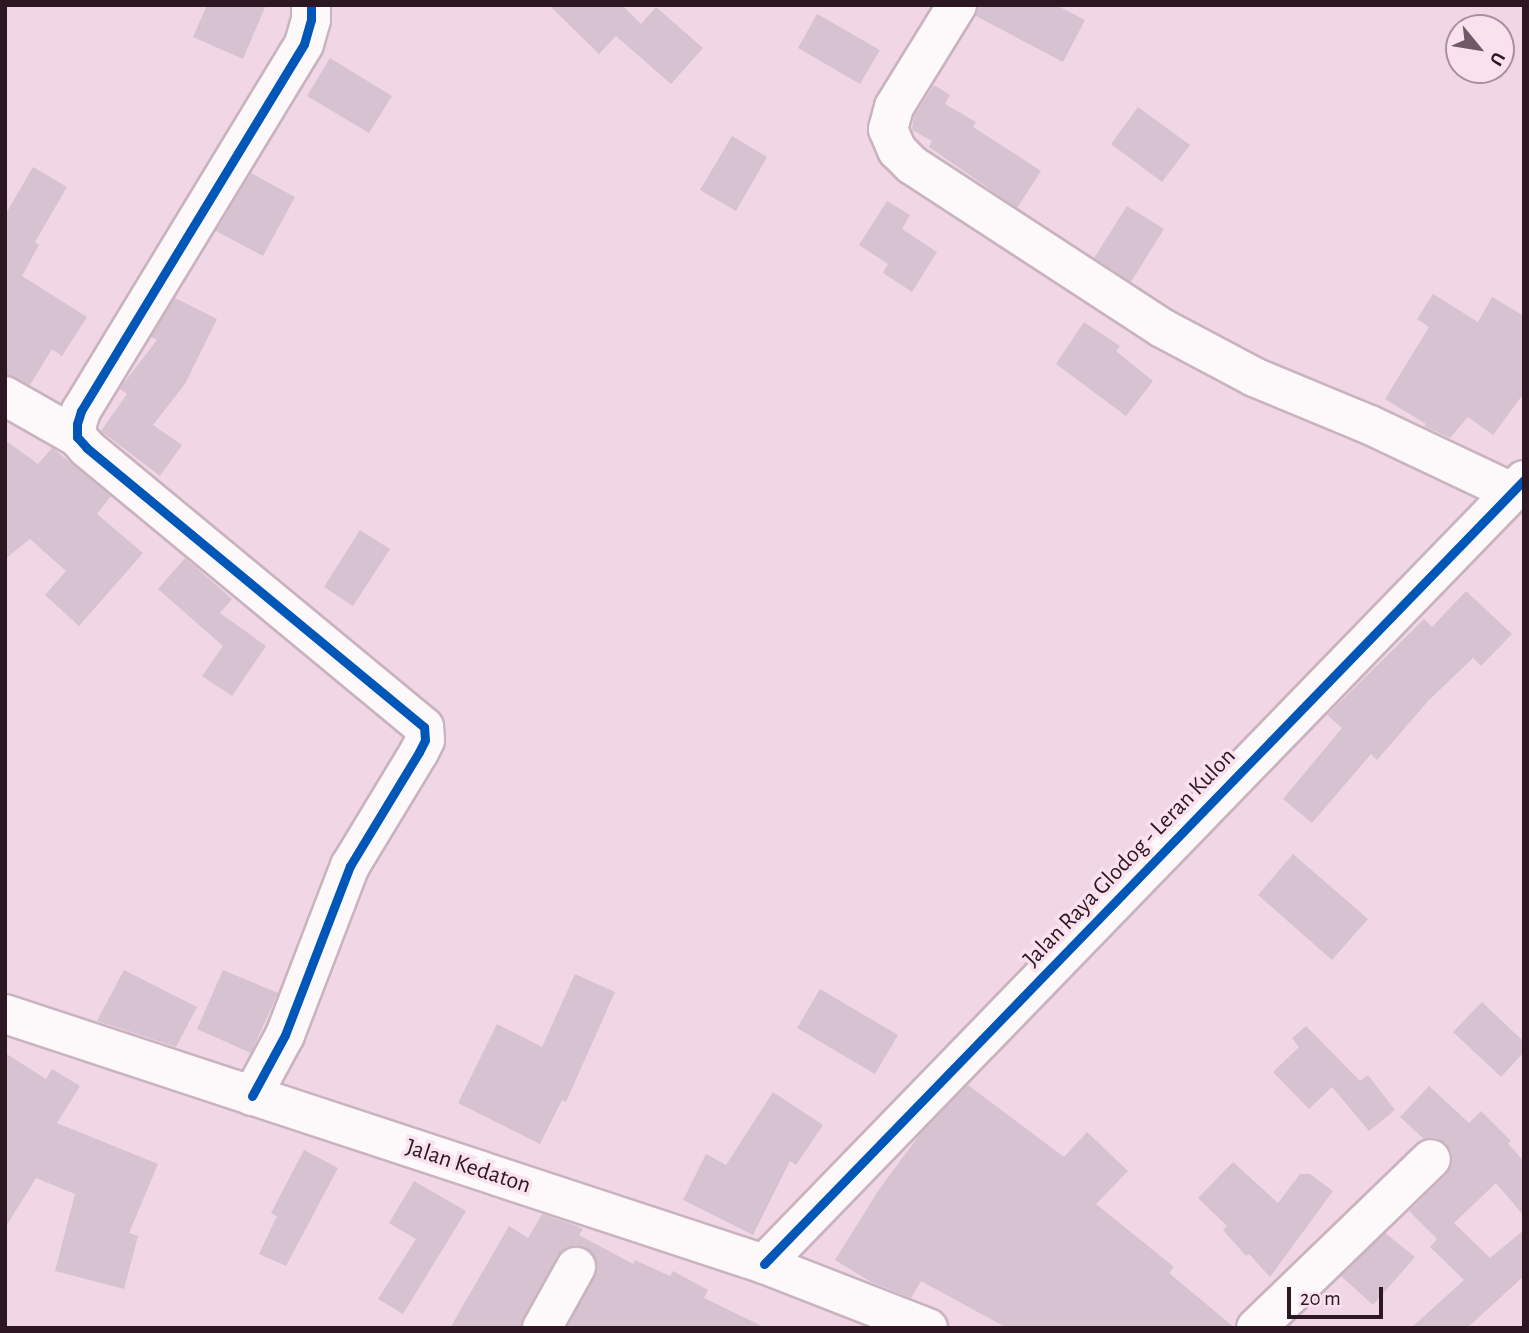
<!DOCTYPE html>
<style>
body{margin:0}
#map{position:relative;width:1529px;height:1333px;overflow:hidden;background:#f1d7e5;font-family:"Alegreya Sans",sans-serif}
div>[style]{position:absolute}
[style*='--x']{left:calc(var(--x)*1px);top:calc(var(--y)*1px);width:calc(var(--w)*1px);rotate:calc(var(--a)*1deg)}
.building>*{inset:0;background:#d6c2d1}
.roads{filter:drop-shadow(2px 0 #c9b3bf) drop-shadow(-2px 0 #c9b3bf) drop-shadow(0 2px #c9b3bf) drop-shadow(0 -2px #c9b3bf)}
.minor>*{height:38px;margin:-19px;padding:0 19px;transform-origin:19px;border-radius:19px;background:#fdf9fb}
.cycleway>*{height:9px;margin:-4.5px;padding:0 4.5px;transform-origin:4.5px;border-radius:4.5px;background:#0057b8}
span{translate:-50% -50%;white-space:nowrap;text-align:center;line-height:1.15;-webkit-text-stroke:7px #fae1ee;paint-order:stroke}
.street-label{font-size:24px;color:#2c1723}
.frame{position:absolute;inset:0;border:7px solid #2c1723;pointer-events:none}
.north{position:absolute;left:1445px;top:14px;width:70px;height:70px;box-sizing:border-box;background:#fae1ee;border:2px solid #a8909d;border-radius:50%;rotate:120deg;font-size:19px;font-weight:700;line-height:28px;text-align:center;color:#2c1723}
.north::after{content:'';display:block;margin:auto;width:24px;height:32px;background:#715a67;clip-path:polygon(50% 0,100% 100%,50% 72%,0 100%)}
.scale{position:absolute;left:1287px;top:1287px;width:96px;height:32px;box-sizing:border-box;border:4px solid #2c1723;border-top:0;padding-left:9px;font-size:21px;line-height:24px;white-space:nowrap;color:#2c1723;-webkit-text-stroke:5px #fae1ee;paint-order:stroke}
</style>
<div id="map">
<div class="building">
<i style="clip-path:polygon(207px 5px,266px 5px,243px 59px,193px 37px)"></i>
<i style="clip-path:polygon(549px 5px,622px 5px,641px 24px,656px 7px,703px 48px,671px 84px,616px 36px,599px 54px)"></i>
<i style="clip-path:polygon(979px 5px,1056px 5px,1085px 20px,1063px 62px,976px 16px)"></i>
<i style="clip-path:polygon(817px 14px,880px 50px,860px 84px,798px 48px)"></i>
<i style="clip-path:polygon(330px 58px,392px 96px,369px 133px,307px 96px)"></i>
<i style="clip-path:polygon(934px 85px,950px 95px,945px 104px,976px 122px,973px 127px,1041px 171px,1017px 208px,929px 147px,932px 141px,912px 130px,914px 116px)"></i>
<i style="clip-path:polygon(1138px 107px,1190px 145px,1162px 182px,1111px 144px)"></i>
<i style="clip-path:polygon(732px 136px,767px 157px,736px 211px,700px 190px)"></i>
<i style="clip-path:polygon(33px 167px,67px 187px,35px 242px,39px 245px,22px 276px,87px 317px,62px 356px,52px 349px,30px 385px,5px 374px,5px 215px)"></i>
<i style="clip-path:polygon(251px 173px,295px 197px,263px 256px,216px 231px)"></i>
<i style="clip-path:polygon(887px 201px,910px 215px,902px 229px,937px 252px,912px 292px,883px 273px,888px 264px,859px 245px)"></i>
<i style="clip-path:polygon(1127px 206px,1164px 229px,1131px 282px,1094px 258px)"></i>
<i style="clip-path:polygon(1433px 294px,1478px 322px,1492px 297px,1524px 316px,1524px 393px,1493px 435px,1468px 417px,1450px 438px,1424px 426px,1426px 424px,1385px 399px,1429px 327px,1417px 319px)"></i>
<i style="clip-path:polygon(175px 298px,217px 319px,185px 384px,153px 425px,182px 445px,160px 476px,101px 431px,127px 394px,120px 389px,123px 384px,157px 340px,151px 337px)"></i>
<i style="clip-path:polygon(1084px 322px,1120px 346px,1116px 351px,1153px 381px,1126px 416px,1056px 364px)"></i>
<i style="clip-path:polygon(5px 440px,38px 464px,52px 448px,55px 450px,111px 496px,97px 514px,143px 553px,79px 626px,45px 595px,66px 571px,30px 539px,5px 559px)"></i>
<i style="clip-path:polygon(360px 530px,390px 549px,353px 606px,324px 587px)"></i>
<i style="clip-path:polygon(185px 558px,232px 599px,220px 613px,266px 646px,232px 696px,202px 676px,223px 646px,158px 589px)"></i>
<i style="clip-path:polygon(1466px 591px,1512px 634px,1481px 666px,1473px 658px,1429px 700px,1377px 760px,1371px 754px,1312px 823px,1283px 799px,1342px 728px,1327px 715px,1424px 619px,1432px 627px)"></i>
<i style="clip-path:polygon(1293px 854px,1368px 919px,1332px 960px,1258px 895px)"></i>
<i style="clip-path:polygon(124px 970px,197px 1007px,176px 1047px,97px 1021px)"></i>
<i style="clip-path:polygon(223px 970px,278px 993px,251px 1053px,197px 1029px)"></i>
<i style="clip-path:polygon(575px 974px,615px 992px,566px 1102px,562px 1100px,540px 1144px,458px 1103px,497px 1024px,542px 1047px)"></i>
<i style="clip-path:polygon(820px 989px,898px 1035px,875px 1074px,797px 1028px)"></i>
<i style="clip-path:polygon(1482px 1002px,1524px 1042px,1524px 1052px,1501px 1077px,1453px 1032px)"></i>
<i style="clip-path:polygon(1306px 1026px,1360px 1081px,1368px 1075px,1395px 1110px,1369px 1131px,1332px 1087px,1309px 1109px,1273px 1072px,1299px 1047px,1292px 1038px)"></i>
<i style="clip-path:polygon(5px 1053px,46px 1079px,52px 1069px,80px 1086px,57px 1123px,158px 1164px,129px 1233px,138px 1236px,124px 1289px,55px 1271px,75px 1194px,36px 1178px,5px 1228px)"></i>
<i style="clip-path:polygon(968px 1085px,1064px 1157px,1087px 1132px,1128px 1171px,1096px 1204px,1174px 1267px,1169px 1273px,1235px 1328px,1007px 1328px,921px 1281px,911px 1298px,871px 1282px,835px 1260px,880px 1188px,921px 1133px)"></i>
<i style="clip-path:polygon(1429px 1086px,1469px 1123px,1481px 1111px,1511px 1141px,1508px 1143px,1524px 1162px,1524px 1216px,1496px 1183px,1454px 1223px,1490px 1258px,1524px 1230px,1524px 1276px,1467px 1328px,1411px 1328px,1464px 1280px,1430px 1247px,1437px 1239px,1409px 1211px,1446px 1175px,1452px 1164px,1452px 1153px,1446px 1143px,1436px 1138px,1424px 1139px,1400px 1117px)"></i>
<i style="clip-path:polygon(773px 1092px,823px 1125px,796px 1165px,790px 1161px,753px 1235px,683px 1200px,706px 1154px,726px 1165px)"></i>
<i style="clip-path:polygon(304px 1150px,338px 1168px,286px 1266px,259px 1254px,277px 1216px,271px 1213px)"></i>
<i style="clip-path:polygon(1233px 1162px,1278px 1203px,1300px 1174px,1310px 1174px,1333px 1191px,1270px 1277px,1249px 1254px,1246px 1256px,1223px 1230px,1227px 1226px,1198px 1198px)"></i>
<i style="clip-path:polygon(414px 1181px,466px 1211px,403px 1314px,378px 1299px,416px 1239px,389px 1223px)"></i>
<i style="clip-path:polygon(542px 1214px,577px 1226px,583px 1229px,579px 1235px,633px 1264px,635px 1260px,670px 1276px,673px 1271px,708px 1290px,704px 1298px,766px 1328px,567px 1328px,598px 1267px,594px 1255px,586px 1248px,576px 1245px,565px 1248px,557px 1256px,520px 1328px,450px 1328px,509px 1226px,528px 1238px)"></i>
<i style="clip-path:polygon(1385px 1233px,1415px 1257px,1373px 1305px,1341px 1276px)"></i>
</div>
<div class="roads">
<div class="minor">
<i style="--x:957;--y:5;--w:120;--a:121.7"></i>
<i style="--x:894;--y:107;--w:23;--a:105"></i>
<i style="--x:888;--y:129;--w:23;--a:67"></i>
<i style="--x:897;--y:150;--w:21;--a:45"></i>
<i style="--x:912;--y:165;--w:298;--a:33.1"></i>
<i style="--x:1162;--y:328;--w:104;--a:28"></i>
<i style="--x:1254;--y:377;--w:126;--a:22.5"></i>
<i style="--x:1370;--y:425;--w:157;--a:25.3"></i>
<i style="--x:5;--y:396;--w:83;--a:29.7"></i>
<i style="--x:5;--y:1014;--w:799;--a:18.23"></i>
<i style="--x:764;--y:1264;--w:176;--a:21.3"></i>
<i style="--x:252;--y:1096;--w:69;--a:-61.6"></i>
<i style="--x:285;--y:1035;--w:181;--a:-69"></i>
<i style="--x:350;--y:866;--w:133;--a:-58.8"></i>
<i style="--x:419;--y:752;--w:13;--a:-63"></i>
<i style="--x:425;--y:740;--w:13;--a:-94"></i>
<i style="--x:424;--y:727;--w:438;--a:-140.4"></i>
<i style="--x:87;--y:448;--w:15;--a:-132"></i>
<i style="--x:77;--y:437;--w:13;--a:-90"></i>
<i style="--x:77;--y:424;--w:14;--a:-73"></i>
<i style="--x:81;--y:411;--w:429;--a:-58.7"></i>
<i style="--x:304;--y:44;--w:25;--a:-74"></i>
<i style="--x:311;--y:20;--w:15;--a:-90"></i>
<i style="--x:764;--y:1264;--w:1092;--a:-45.89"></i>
<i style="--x:542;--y:1328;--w:70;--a:-60.9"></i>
<i style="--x:1256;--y:1328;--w:243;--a:-44"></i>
</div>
</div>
<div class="cycleway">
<i style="--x:252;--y:1096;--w:69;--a:-61.6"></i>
<i style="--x:285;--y:1035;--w:181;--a:-69"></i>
<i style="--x:350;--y:866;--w:133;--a:-58.8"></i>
<i style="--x:419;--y:752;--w:13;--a:-63"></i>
<i style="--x:425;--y:740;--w:13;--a:-94"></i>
<i style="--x:424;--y:727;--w:438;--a:-140.4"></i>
<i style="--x:87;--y:448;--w:15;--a:-132"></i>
<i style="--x:77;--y:437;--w:13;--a:-90"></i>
<i style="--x:77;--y:424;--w:14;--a:-73"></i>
<i style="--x:81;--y:411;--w:429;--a:-58.7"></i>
<i style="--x:304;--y:44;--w:25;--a:-74"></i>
<i style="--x:311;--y:20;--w:15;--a:-90"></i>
<i style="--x:764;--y:1264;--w:1092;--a:-45.89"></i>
</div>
<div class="street-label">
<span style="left:1130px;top:858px;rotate:-46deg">Jalan Raya Glodog - Leran Kulon</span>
<span style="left:468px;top:1167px;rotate:18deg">Jalan Kedaton</span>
</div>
<div class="frame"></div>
<div class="north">U</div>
<div class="scale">20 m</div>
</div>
